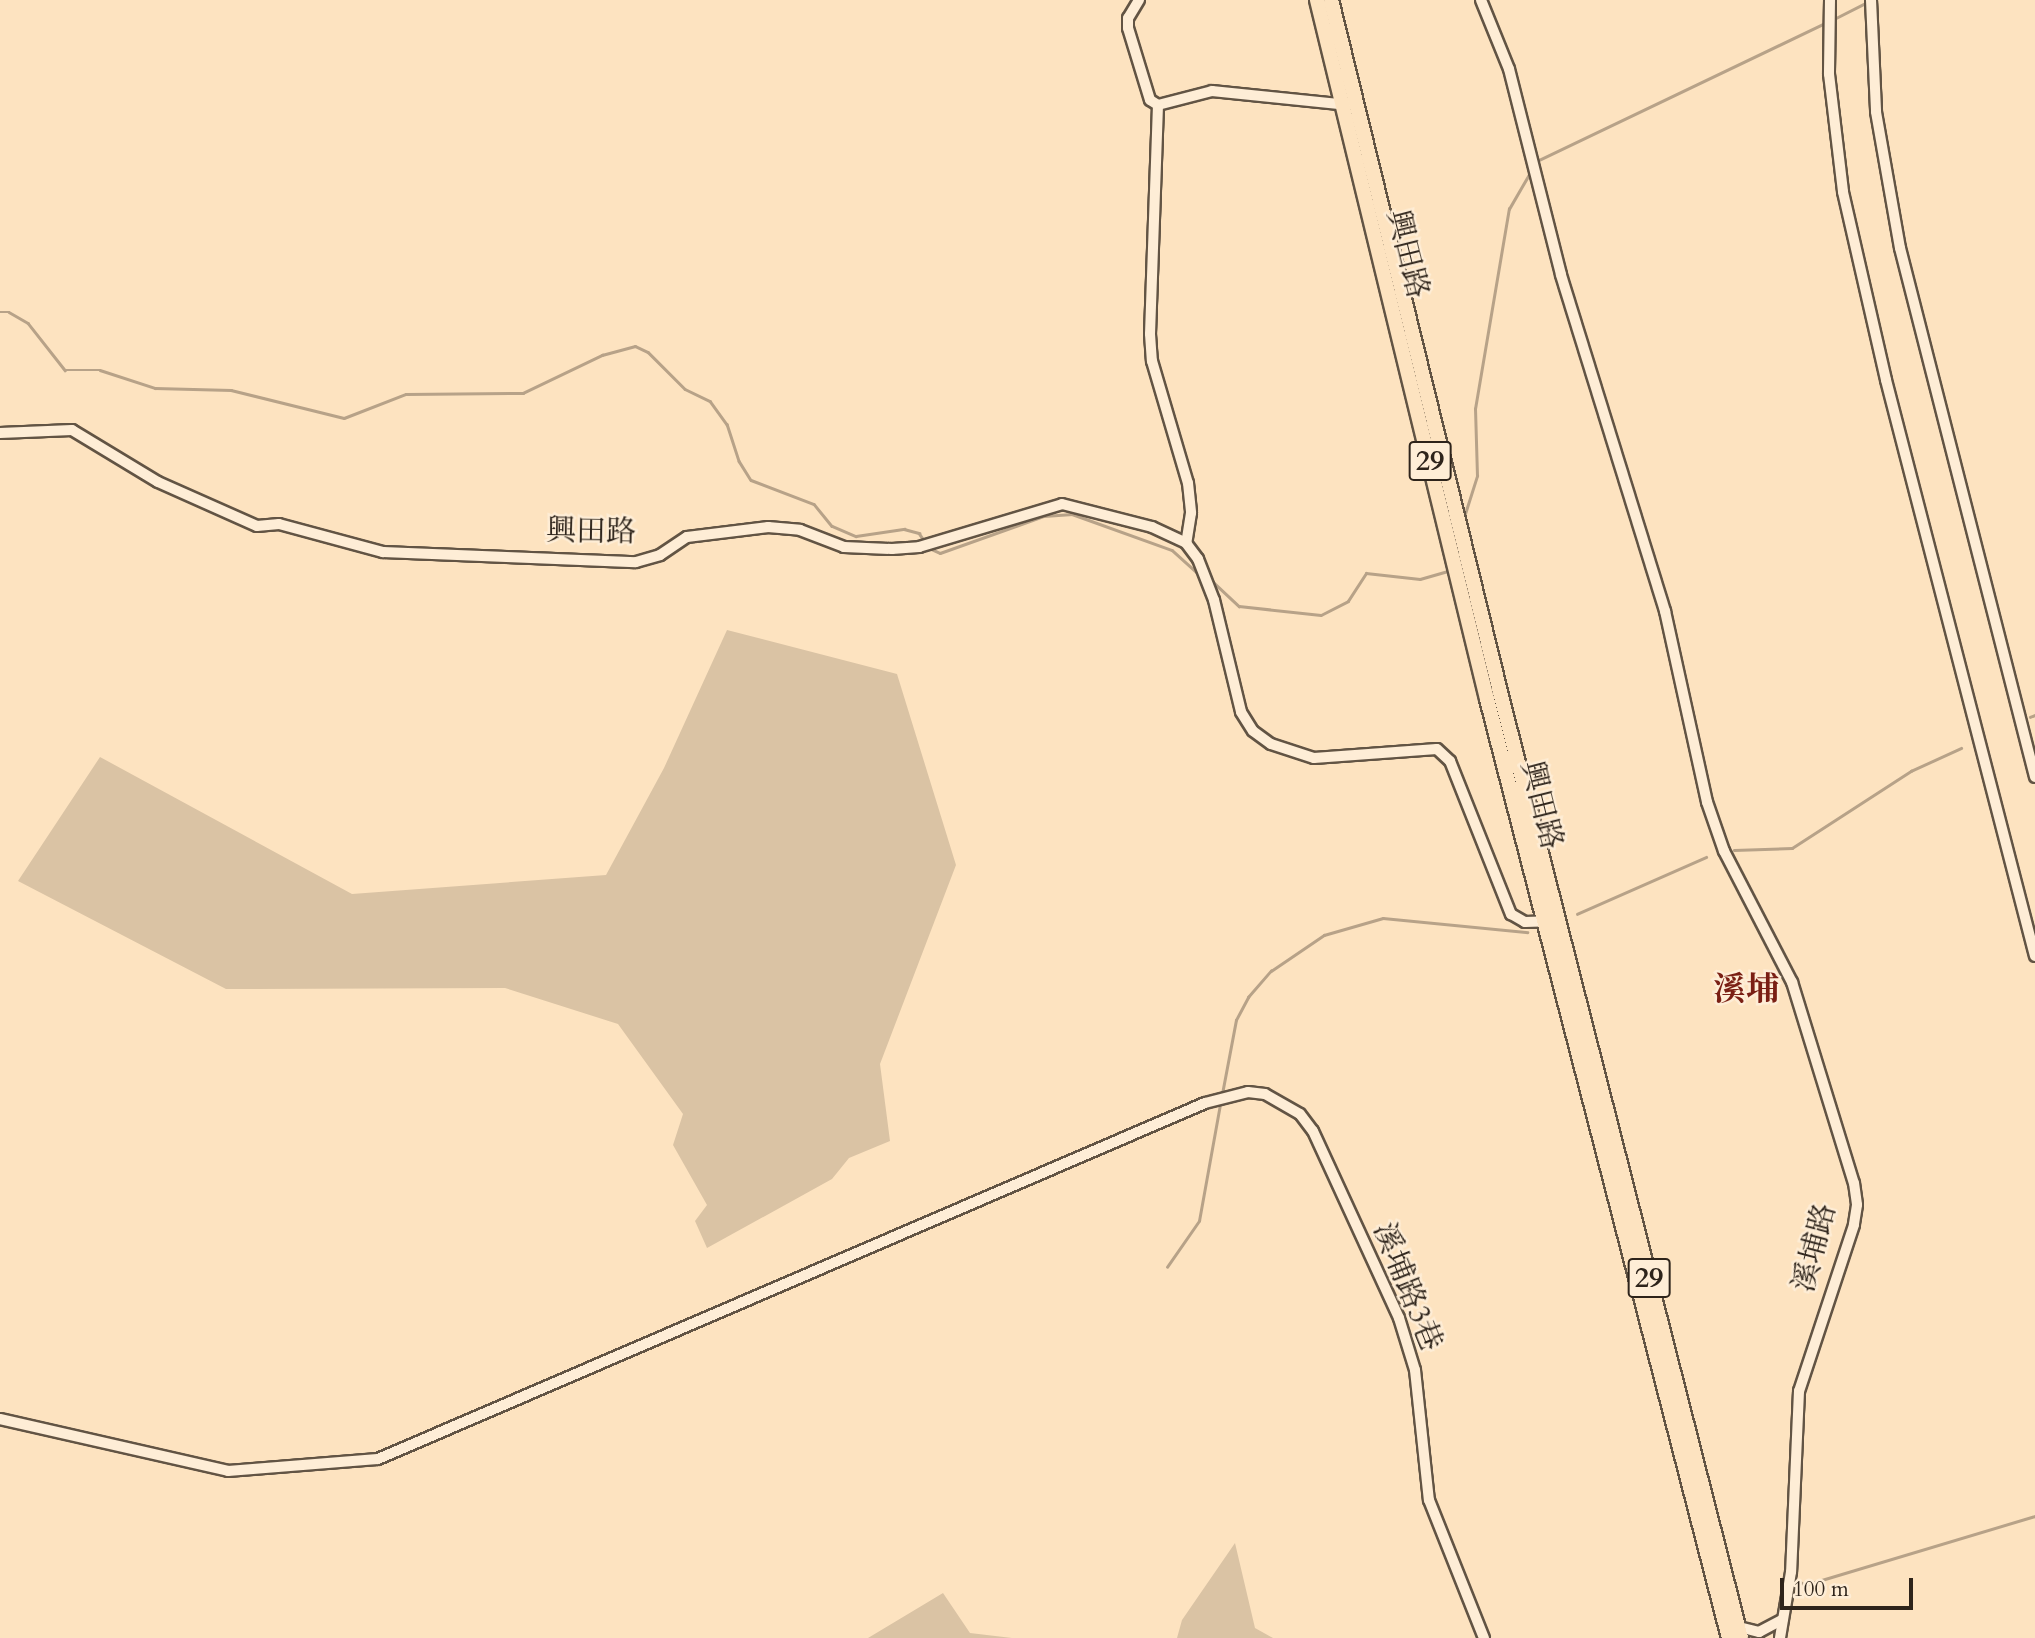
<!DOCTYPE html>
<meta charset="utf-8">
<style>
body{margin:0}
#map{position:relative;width:2035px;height:1638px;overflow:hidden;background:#fde3c0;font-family:Cardo,"Noto Serif TC",serif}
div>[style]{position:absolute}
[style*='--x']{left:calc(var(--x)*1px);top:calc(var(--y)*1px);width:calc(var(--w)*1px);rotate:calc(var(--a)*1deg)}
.green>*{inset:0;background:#dac3a4}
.stream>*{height:2.5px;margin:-1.25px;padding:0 1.25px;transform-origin:1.25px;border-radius:1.25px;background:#b7a288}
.roads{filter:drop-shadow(2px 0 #625444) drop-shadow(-2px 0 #625444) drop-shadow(0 2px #625444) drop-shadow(0 -2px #625444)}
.minor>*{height:10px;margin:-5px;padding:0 5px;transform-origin:5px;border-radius:5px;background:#feedd6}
.major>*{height:14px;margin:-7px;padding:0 7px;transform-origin:7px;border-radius:7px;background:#fde3c0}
span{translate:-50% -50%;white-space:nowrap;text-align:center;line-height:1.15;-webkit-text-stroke:5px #feedd6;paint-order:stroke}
.shield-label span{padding:2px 5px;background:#feedd6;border:2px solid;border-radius:5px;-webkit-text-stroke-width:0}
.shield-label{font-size:28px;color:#2e241b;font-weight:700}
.street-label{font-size:30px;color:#2e241b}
.quarter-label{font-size:33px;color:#7a1f14;font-weight:700}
.scale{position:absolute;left:1780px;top:1578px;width:133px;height:32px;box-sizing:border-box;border:4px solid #2e241b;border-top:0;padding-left:9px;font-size:21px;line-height:24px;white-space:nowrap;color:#2e241b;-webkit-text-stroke:5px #feedd6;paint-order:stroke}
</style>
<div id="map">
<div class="green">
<i style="clip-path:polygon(727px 630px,897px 674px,956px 865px,880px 1064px,890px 1141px,849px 1158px,832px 1179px,707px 1248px,695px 1221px,707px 1205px,673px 1145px,683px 1114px,618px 1024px,505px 988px,226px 989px,18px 881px,100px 757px,352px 894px,606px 875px,664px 768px)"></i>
<i style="clip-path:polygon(1235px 1543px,1255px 1628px,1273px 1638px,1177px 1638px,1182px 1620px)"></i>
<i style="clip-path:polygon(943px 1593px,970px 1633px,1012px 1638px,868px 1638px)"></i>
</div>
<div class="stream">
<i style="--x:1834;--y:19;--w:39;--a:-27"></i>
<i style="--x:1535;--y:162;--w:322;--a:-25.6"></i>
<i style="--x:0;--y:312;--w:9;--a:0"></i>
<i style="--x:9;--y:312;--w:22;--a:30"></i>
<i style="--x:28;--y:323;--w:60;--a:51.8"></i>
<i style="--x:65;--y:370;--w:35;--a:0"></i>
<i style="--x:100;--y:370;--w:58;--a:18.1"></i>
<i style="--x:155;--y:388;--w:76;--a:1.5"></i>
<i style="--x:231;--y:390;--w:116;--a:13.9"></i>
<i style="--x:344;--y:418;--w:66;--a:-21.2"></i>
<i style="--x:406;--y:394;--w:117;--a:-0.5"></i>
<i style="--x:523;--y:393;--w:88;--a:-25.7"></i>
<i style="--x:602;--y:355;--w:34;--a:-15"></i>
<i style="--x:635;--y:346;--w:14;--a:25"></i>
<i style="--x:648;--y:352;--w:52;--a:45"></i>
<i style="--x:685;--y:389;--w:28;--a:26"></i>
<i style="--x:710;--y:401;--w:29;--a:54"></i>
<i style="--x:727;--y:424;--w:39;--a:72"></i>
<i style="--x:739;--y:461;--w:22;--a:58"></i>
<i style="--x:751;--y:480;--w:67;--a:20.9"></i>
<i style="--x:814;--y:504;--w:28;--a:51"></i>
<i style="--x:832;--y:526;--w:26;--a:23"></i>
<i style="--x:856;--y:536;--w:49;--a:-8.3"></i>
<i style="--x:904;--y:529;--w:16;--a:15"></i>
<i style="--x:919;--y:533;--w:11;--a:56"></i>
<i style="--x:1464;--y:517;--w:43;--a:-72.4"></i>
<i style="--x:1477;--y:476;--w:67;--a:-91.7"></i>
<i style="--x:1475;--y:409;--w:203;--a:-80.4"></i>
<i style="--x:1509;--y:209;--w:44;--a:-59.9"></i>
<i style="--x:929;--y:548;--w:12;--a:24"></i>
<i style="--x:940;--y:553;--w:110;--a:-19.6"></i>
<i style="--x:1044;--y:516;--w:28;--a:-4"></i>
<i style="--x:1072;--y:514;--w:106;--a:19.8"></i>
<i style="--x:1172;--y:550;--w:39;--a:42"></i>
<i style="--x:1210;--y:579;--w:40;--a:43"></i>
<i style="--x:1239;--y:606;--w:82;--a:6.3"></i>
<i style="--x:1321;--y:615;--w:30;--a:-27"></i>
<i style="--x:1348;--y:601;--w:33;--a:-57"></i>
<i style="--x:1366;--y:573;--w:54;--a:6.3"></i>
<i style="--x:1420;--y:579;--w:33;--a:-16"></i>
<i style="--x:2030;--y:717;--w:5;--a:-22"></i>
<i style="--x:1734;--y:850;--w:58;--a:-2"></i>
<i style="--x:1792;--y:848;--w:142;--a:-32.9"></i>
<i style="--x:1911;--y:771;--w:55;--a:-24.7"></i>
<i style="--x:1577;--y:914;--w:141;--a:-23.8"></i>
<i style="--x:1222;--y:1094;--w:75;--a:-79.3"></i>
<i style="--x:1236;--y:1020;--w:26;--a:-62"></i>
<i style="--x:1248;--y:997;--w:35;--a:-49"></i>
<i style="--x:1271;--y:971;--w:64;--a:-34.2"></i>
<i style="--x:1324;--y:935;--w:61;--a:-16.1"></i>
<i style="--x:1383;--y:918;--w:145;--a:5.6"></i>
<i style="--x:1167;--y:1267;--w:56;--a:-55.2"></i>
<i style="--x:1199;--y:1221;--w:119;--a:-79.8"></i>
<i style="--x:1795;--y:1578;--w:12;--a:35"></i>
<i style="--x:1805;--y:1585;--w:240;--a:-16.7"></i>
</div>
<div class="roads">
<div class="minor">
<i style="--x:1139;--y:0;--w:21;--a:121"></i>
<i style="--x:1128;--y:18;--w:10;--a:90"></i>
<i style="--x:1128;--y:28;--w:75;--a:73"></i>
<i style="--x:1150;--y:100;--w:9;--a:32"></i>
<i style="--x:1158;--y:105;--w:56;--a:-14.5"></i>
<i style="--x:1212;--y:91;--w:137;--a:5.9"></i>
<i style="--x:1481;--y:0;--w:74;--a:67.9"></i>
<i style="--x:1509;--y:69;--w:212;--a:75.8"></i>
<i style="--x:1561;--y:275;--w:352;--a:72.8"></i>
<i style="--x:1665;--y:611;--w:196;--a:77.6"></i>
<i style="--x:1707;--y:802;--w:52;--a:70.9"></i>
<i style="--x:1724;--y:851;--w:148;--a:62.6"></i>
<i style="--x:1792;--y:982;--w:210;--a:72.9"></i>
<i style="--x:1854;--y:1183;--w:22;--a:82"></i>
<i style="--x:1857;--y:1205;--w:20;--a:99"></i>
<i style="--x:1854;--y:1225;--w:175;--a:108.3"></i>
<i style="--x:1799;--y:1391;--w:181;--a:92.5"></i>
<i style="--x:1791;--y:1572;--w:67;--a:99.5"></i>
<i style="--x:1830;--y:0;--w:74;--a:90.8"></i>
<i style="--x:1829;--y:74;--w:119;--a:83.2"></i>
<i style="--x:1843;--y:192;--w:193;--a:77.1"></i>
<i style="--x:1886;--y:380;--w:595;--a:75.5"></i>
<i style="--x:1871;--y:0;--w:112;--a:87.4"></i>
<i style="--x:1876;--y:112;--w:138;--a:80"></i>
<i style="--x:1900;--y:248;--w:546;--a:75.68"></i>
<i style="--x:1158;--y:105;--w:229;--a:92"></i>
<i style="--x:1150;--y:334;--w:27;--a:86"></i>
<i style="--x:1152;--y:361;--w:127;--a:73.6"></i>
<i style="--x:1188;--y:483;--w:30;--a:84"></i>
<i style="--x:1191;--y:513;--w:30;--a:99"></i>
<i style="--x:0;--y:433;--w:72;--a:-2.4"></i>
<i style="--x:72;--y:430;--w:100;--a:31.2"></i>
<i style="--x:158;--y:482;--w:108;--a:24"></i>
<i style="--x:257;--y:526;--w:22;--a:-5"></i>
<i style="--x:279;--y:524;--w:108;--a:15.1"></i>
<i style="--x:383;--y:552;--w:253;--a:2.3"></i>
<i style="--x:636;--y:562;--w:25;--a:-16"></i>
<i style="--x:660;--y:555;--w:32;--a:-34"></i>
<i style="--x:687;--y:537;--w:82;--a:-7"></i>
<i style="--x:768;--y:527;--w:32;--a:5"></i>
<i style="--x:800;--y:530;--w:47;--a:21.1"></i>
<i style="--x:844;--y:547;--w:48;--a:2.4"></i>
<i style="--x:892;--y:549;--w:27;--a:-4"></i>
<i style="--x:919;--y:547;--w:149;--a:-16.7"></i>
<i style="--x:1062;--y:504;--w:93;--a:14.3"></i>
<i style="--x:1152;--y:527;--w:38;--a:25"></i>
<i style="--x:1186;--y:543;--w:20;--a:53"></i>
<i style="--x:1198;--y:559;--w:44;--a:68.7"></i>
<i style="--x:1214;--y:600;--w:115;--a:76.4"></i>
<i style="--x:1241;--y:712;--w:22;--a:58"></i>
<i style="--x:1253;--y:731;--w:22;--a:36"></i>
<i style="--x:1271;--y:744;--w:45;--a:18"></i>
<i style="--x:1314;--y:758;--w:123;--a:-4.2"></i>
<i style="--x:1437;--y:749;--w:18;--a:43"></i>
<i style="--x:1450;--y:761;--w:165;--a:68.3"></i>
<i style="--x:1511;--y:914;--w:16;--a:30"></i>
<i style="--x:1525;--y:922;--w:24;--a:-2"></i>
<i style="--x:0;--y:1419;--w:234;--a:12.8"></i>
<i style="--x:228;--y:1471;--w:150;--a:-4.6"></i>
<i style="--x:378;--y:1459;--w:900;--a:-23.29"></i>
<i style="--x:1205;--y:1103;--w:44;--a:-14.3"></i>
<i style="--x:1248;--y:1092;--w:17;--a:7"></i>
<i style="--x:1265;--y:1094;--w:40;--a:29.7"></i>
<i style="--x:1300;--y:1114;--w:21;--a:53"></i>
<i style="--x:1313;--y:1131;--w:206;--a:65.3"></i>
<i style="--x:1399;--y:1318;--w:54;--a:72.9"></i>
<i style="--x:1415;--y:1370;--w:131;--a:83.9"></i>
<i style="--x:1429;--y:1500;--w:149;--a:68.3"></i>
<i style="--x:1739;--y:1627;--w:21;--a:14"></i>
<i style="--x:1759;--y:1632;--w:27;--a:-28"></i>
</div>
<div class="major">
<i style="--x:1317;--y:0;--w:719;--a:76.33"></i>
<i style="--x:1487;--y:699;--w:970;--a:75.55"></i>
<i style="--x:1331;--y:0;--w:716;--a:76.27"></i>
<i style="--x:1501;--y:696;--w:972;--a:75.71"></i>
</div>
</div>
<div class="shield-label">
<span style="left:1430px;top:461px">29</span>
<span style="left:1649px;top:1278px">29</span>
</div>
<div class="street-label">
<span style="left:1407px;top:254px;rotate:76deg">興田路</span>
<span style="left:591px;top:532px;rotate:1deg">興田路</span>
<span style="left:1541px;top:805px;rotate:76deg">興田路</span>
<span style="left:1815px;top:1248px;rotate:-75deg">溪埔路</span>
<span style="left:1407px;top:1287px;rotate:68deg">溪埔路3巷</span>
</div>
<div class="quarter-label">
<span style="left:1746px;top:990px">溪埔</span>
</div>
<div class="scale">100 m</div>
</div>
